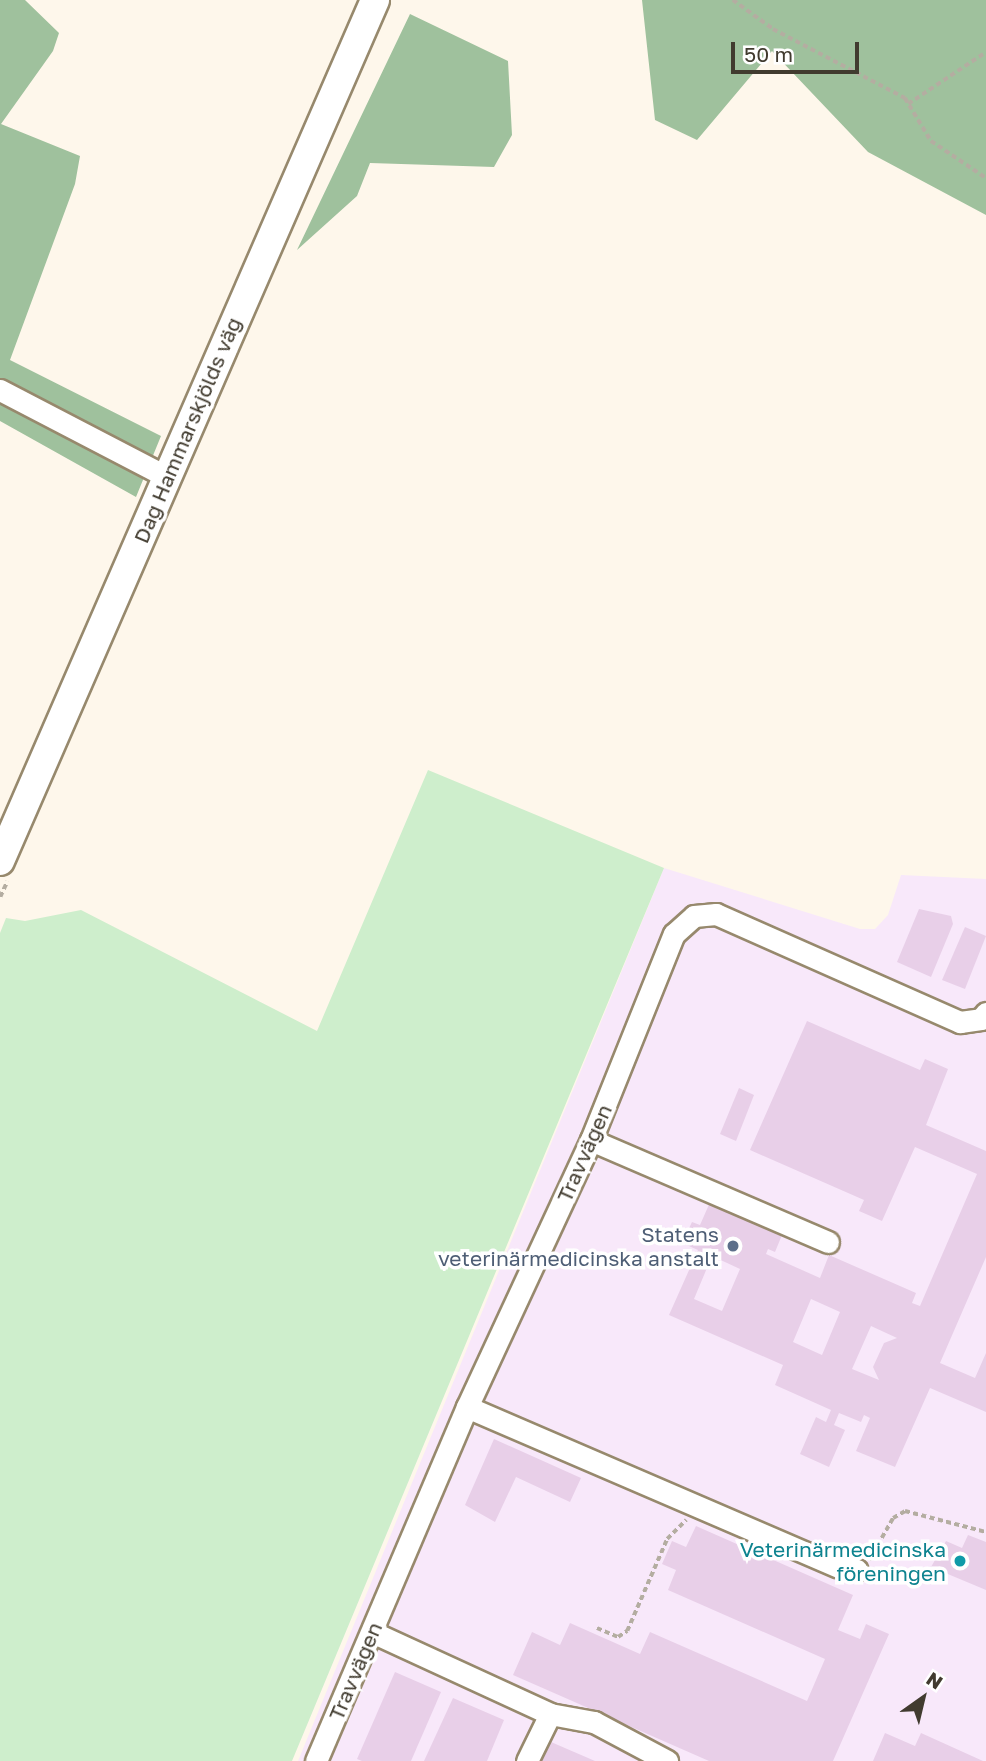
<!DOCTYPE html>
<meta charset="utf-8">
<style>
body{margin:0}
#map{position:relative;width:986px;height:1761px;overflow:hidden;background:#fef7eb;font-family:"Golos Text",sans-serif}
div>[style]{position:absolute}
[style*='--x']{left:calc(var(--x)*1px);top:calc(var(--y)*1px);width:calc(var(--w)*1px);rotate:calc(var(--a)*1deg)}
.medical>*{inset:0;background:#f8e8fa}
.green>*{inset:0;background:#ceeecc}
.forest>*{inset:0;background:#9fc19d}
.building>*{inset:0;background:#e8cfe8}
.path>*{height:3.5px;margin-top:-1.75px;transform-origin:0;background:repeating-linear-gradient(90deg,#b4ada1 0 5px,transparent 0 8.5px)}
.roads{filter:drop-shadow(2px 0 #97896d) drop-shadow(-2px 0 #97896d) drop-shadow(0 2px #97896d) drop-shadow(0 -2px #97896d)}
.minor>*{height:21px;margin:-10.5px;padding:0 10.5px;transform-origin:10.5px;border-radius:10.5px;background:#fff}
.major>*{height:28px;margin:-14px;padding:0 14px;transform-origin:14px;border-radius:14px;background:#fff}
.dots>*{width:19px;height:19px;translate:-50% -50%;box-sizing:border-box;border:4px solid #fff;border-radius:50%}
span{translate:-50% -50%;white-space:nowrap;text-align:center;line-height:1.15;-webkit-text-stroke:7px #fff;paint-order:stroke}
.street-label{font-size:21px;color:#413b2f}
.service-label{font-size:21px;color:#4e5e75}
.right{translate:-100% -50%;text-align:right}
.culture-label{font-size:21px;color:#0d838f}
.north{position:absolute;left:888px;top:1663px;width:70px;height:70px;-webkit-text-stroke:5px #fff;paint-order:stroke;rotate:34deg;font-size:19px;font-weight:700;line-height:28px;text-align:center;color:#413b2f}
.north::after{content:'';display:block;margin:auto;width:24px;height:32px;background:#413b2f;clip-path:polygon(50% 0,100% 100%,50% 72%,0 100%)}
.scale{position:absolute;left:731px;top:42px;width:128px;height:32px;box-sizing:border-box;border:4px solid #413b2f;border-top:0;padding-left:9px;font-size:21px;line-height:24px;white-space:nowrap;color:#413b2f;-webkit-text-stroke:5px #fff;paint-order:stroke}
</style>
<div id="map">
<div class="medical">
<i style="clip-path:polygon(664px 868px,860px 929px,875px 929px,888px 915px,901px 875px,986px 879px,986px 1761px,298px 1761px)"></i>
</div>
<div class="green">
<i style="clip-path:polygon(428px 770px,664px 868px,292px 1761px,0 1761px,0 933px,6px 918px,25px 921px,81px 910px,317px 1031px)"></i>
</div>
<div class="forest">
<i style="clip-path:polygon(0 0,25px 0,59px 33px,53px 51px,1px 124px,80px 156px,75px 184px,10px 360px,161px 436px,136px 497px,0 421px)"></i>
<i style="clip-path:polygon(642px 0,986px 0,986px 215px,868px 152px,772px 51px,697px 140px,655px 120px)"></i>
<i style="clip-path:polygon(410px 14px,508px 61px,512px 135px,494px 167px,370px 163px,357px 196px,297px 250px)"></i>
</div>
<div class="building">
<i style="clip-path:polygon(919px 909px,951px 916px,953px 924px,931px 977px,897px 962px)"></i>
<i style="clip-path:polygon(965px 927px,986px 936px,965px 989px,942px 980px)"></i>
<i style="clip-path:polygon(evenodd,807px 1021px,920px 1070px,925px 1059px,948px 1069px,926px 1125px,986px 1151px,986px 1257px,940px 1363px,975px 1378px,986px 1353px,986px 1412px,930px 1388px,895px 1467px,856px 1451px,870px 1418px,864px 1415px,861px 1422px,839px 1413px,834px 1425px,845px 1430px,829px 1467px,800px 1454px,816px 1417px,826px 1422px,831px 1410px,775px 1385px,783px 1365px,669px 1315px,698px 1250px,682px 1243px,692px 1222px,700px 1225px,711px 1200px,782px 1235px,775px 1252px,768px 1249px,766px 1254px,820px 1278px,829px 1255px,916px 1293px,912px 1303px,920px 1306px,977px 1174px,915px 1147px,882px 1221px,859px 1211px,864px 1200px,750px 1150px,807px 1021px,712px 1256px,740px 1269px,722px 1311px,694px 1299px,712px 1256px,807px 1021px,811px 1299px,840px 1312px,822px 1355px,793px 1342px,811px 1299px,807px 1021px,871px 1326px,897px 1338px,884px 1343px,873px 1367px,879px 1380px,852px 1369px,871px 1326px)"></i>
<i style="clip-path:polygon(739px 1088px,754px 1095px,736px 1141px,720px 1134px)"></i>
<i style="clip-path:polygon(494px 1439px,581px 1478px,570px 1502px,516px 1477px,495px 1522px,465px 1505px)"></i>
<i style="clip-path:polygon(696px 1526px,853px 1595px,838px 1630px,860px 1639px,866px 1624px,889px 1634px,833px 1761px,709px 1761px,513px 1675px,532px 1632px,560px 1645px,570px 1623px,640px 1654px,650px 1632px,807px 1701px,825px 1659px,668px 1590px,676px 1570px,662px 1564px,672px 1541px,686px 1547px)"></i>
<i style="clip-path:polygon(968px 1535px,986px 1542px,986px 1590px,931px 1567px,946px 1541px,962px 1548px)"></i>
<i style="clip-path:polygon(395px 1672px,441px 1692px,411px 1761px,362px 1761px,357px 1759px)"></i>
<i style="clip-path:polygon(453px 1698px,504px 1720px,487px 1761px,424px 1761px)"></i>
<i style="clip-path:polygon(885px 1733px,915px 1746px,921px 1733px,983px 1761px,873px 1761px)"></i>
<i style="clip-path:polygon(551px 1742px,595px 1761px,542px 1761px)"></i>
</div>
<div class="path">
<i style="--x:733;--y:0;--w:49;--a:35.9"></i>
<i style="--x:773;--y:29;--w:149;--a:27.6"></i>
<i style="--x:905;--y:98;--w:50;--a:58.8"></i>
<i style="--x:931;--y:141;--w:66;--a:33.9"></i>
<i style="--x:908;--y:104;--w:94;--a:-33.7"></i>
<i style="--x:0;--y:897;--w:17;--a:-65"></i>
<i style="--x:869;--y:1560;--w:48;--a:-60.3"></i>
<i style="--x:893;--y:1518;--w:14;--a:-30"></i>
<i style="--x:905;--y:1511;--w:84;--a:14.5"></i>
<i style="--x:597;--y:1628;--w:23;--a:23"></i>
<i style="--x:618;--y:1637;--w:11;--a:-34"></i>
<i style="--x:627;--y:1631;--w:100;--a:-66.5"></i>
<i style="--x:667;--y:1539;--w:27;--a:-45"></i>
</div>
<div class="roads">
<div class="minor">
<i style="--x:0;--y:390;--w:188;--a:27.5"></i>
<i style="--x:591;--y:1140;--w:258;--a:23.3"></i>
<i style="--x:467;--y:1407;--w:403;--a:23.3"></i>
<i style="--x:837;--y:1566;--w:20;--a:11"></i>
<i style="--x:372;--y:1632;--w:196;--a:24.7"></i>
<i style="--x:550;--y:1714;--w:45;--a:10.3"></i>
<i style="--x:594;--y:1722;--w:83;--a:28.1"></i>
<i style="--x:316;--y:1761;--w:385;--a:-66.9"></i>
<i style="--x:467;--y:1407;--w:294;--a:-65.1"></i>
<i style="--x:591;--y:1140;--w:222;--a:-68.1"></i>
<i style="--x:674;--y:934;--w:27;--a:-42"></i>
<i style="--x:694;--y:916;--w:22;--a:-5"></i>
<i style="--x:716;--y:914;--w:267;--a:23.9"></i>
<i style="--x:960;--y:1022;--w:21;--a:-8"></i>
<i style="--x:981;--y:1019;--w:8;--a:-50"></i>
<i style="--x:527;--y:1761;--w:52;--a:-63.9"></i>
</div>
<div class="major">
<i style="--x:0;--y:861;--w:939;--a:-66.46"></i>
</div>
</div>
<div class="dots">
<i style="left:733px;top:1246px;background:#5c6f8a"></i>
<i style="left:960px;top:1561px;background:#0f9aa8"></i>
</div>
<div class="street-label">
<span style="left:187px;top:430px;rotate:-67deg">Dag Hammarskjölds väg</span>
<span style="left:584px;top:1153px;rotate:-66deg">Travvägen</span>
<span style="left:355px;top:1671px;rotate:-67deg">Travvägen</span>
</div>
<div class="service-label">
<span class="right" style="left:719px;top:1246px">Statens<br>veterinärmedicinska anstalt</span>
</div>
<div class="culture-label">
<span class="right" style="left:946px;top:1561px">Veterinärmedicinska<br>föreningen</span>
</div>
<div class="north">N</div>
<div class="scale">50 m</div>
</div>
